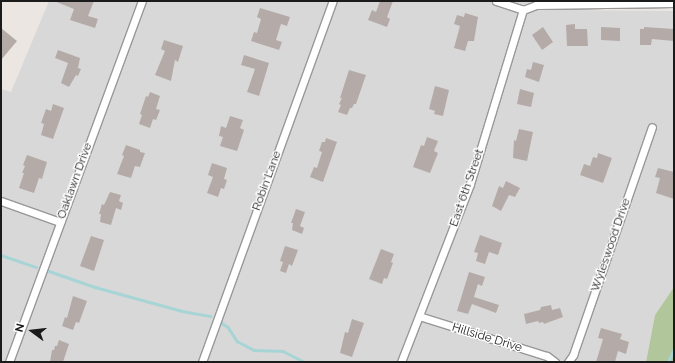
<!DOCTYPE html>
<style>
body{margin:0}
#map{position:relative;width:675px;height:363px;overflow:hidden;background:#ece6e2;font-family:Raleway,sans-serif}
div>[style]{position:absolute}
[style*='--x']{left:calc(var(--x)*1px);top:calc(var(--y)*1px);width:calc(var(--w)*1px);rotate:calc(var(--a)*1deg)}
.residential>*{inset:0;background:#d9d8d8}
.forest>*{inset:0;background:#b1c79b}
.stream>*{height:2.5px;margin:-1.25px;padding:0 1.25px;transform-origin:1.25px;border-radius:1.25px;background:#a7d4d5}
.building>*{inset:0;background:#b4aba8}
.roads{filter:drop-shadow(1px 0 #989898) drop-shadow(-1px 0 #989898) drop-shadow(0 1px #989898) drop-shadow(0 -1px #989898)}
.street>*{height:7px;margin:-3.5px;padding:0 3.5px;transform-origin:3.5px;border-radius:3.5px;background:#fff}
span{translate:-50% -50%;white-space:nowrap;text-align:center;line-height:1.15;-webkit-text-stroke:3px #fff;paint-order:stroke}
.street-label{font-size:12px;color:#1b1b1b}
.frame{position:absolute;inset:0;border:2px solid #1b1b1b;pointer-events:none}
.north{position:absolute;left:12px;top:311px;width:40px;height:40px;-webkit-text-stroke:3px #fff;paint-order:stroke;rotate:285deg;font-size:11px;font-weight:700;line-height:16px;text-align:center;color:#1b1b1b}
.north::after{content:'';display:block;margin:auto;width:14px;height:18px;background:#1b1b1b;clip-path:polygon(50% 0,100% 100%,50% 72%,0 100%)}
</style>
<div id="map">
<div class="residential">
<i style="clip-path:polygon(49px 1px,556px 1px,558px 10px,674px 11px,674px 287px,655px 315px,646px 362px,1px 362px,1px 89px,11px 92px)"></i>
</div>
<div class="forest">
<i style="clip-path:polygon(674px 287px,674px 362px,646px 362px,655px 315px)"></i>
</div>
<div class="stream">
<i style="--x:1;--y:255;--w:37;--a:19"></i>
<i style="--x:49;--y:271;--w:49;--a:19.2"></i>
<i style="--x:95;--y:287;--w:90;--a:15.4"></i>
<i style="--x:182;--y:311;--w:29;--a:10"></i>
<i style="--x:222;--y:323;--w:7;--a:34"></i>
<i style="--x:228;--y:327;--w:17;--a:57"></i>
<i style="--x:237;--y:341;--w:19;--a:28"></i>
<i style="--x:254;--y:350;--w:29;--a:2"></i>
<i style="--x:283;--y:351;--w:25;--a:27"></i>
<i style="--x:668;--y:362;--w:14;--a:-65"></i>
</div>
<div class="building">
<i style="clip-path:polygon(54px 1px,94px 1px,88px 16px,98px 19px,95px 28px,70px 20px,74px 9px)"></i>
<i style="clip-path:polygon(380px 1px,393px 1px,387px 17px,390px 19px,387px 27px,368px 20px,372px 10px,376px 12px)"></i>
<i style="clip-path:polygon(260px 8px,290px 17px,287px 26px,281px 24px,276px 40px,282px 42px,279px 50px,251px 41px,254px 32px,257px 33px,261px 19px,257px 17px)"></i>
<i style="clip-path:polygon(465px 13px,478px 17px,474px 41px,468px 41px,465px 51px,454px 48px,460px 26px,454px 24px,457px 15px,464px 17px)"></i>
<i style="clip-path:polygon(575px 24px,575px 29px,587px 29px,588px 46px,567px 46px,566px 25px)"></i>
<i style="clip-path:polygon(543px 27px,553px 42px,542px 50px,532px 35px)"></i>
<i style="clip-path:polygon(601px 27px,620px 28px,620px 41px,601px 40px)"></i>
<i style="clip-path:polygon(644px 27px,674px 29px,674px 41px,652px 39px,651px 45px,640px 45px,640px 29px,644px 29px)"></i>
<i style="clip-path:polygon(1px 28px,17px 41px,1px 60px)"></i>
<i style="clip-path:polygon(164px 40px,183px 46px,178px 62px,175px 60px,171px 81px,155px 75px,165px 51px,161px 49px)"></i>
<i style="clip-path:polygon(58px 50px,80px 58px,78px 68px,81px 69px,78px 76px,76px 75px,69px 87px,61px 83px,68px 63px,55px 58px)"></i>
<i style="clip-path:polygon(244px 55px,269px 63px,259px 96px,247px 92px,255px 69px,241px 65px)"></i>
<i style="clip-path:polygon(533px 62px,544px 65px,539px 82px,525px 77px,527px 69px,531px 70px)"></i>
<i style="clip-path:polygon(349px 70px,366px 75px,356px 104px,354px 104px,352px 108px,350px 108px,347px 115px,338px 112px,341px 105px,339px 104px,342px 98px,340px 98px)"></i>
<i style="clip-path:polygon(435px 86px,449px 90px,443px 116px,434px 114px,435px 111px,429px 109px)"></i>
<i style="clip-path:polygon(520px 89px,534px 93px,531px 107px,517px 104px)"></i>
<i style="clip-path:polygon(150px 92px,160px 96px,156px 109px,160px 110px,156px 120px,153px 119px,150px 128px,139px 124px,142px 115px,140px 114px,146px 96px,148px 97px)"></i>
<i style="clip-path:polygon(53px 104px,64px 108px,53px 139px,41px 135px,44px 124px,41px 123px,46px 109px,51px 111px)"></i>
<i style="clip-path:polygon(230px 116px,243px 120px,240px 128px,244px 130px,237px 151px,220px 146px,223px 137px,219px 136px,221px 126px,226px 128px)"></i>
<i style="clip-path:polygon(519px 129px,533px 132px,527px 161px,513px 158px,514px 140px,516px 141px)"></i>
<i style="clip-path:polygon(427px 137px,438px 141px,434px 151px,438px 153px,430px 173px,413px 167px,421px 145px,424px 146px)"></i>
<i style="clip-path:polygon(326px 138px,337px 142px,323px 182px,310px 177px,314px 167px,317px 168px,322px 152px,319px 151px,322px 142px,325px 142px)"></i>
<i style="clip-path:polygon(126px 145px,140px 150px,140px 152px,145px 153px,140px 167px,135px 166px,131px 178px,117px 174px,124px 156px,122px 155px)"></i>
<i style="clip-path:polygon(598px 153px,612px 158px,603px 183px,580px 175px,584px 164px,590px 166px,593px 157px,597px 158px)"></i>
<i style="clip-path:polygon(27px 155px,47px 162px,42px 179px,39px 178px,34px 193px,19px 188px,24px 173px,22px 173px,25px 166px,23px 165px)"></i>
<i style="clip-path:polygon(212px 163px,227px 168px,224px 179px,227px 180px,224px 189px,221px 188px,218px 197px,207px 193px,213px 177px,208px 175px)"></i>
<i style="clip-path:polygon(658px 168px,674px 172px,674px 199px,656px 193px,660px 178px,655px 177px)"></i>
<i style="clip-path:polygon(506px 181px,520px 188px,515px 197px,509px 195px,501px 211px,492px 206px,499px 186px,503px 188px)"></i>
<i style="clip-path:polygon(110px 192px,121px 195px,119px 201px,123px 203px,121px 210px,116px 208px,111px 225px,100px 222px,101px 214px,99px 214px,102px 204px,104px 205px)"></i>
<i style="clip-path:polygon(296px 209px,305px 212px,300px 226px,304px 228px,302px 234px,292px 230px,293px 223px,291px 223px)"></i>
<i style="clip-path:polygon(480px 235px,502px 243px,498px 255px,489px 252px,485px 264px,476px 261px,478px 253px,474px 252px)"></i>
<i style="clip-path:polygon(91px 236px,104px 240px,94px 271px,80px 266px)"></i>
<i style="clip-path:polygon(285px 246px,298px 250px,292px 266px,289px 264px,286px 273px,280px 271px,283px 262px,280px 261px)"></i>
<i style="clip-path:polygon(381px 249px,394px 254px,391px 262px,393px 263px,387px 279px,384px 278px,382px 284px,369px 279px)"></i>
<i style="clip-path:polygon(469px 272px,485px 277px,482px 286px,478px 284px,474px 297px,499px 305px,496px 313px,472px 304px,468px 314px,457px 311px)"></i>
<i style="clip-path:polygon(73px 296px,87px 301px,79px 323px,76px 322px,73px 330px,62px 326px,65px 317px,67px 318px)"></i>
<i style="clip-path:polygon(551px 305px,552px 310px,560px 308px,563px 317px,544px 324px,543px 322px,539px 323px,538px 321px,526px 324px,524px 314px,540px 310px,541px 307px)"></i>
<i style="clip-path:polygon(352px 319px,364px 323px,352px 357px,340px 353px,345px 332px,348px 333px)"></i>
<i style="clip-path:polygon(601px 328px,622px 334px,620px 339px,629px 342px,626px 354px,618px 351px,615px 362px,596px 362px,603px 339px,598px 338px)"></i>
<i style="clip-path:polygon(59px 340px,69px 344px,63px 362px,50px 362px,52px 350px,54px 350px,55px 346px,57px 346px)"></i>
</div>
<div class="roads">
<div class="street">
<i style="--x:496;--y:1;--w:28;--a:18"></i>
<i style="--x:523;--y:10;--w:14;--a:-21"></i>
<i style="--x:536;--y:5;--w:138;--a:-0.8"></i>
<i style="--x:1;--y:201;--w:63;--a:19.6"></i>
<i style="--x:419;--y:316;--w:134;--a:17.4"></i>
<i style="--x:547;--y:356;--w:10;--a:37"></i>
<i style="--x:9;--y:362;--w:385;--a:-69.8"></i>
<i style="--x:202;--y:362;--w:384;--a:-70.1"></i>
<i style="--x:401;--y:362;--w:191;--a:-68.8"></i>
<i style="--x:470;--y:184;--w:182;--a:-73.1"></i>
<i style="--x:568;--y:362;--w:9;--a:-54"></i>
<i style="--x:573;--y:355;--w:241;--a:-70.9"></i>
</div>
</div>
<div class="street-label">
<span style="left:75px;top:181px;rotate:-70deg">Oaklawn Drive</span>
<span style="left:267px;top:181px;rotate:-70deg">Robin Lane</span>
<span style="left:467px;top:188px;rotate:-71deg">East 6th Street</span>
<span style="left:611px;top:245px;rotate:-71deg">Wyleswood Drive</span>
<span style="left:487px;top:338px;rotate:17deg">Hillside Drive</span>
</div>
<div class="frame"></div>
<div class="north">N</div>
</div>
